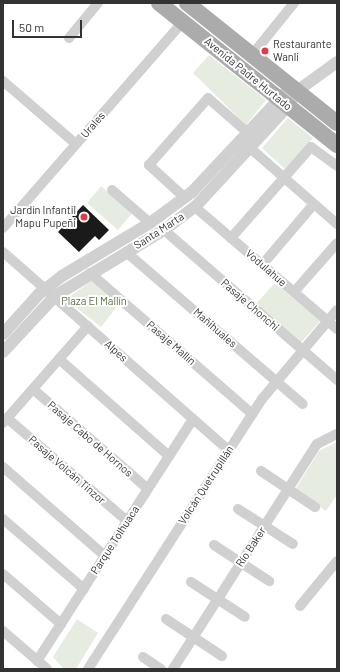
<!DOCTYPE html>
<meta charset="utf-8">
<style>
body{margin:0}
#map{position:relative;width:340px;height:672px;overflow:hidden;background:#fff;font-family:Barlow,sans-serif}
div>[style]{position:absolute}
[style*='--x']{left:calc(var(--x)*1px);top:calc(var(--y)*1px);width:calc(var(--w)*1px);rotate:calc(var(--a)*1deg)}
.green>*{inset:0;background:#e6ecdf}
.building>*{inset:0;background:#1a1a1a}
.minor>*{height:10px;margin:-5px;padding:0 5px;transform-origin:5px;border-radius:5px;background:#d0d0d0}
.tertiary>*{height:12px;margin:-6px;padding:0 6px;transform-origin:6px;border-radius:6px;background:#d0d0d0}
.primary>*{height:16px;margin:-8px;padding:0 8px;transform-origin:8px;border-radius:8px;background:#ababab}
.dots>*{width:11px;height:11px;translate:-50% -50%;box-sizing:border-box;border:2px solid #fff;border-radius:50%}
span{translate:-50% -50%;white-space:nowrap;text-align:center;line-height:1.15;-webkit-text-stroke:4px #fff;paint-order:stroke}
.poi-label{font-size:11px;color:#333}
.left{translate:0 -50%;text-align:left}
.right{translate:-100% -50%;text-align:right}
.street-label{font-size:11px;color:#333}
.park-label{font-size:11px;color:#56703f}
.frame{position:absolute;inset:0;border:4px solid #333;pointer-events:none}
.scale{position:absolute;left:12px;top:20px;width:70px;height:18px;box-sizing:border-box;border:2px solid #333;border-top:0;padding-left:5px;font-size:12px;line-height:14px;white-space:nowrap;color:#333;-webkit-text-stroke:3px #fff;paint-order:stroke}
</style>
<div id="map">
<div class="green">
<i style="clip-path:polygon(209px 55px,266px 100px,246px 125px,193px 73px)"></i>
<i style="clip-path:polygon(288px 118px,313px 138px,286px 170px,262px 148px)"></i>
<i style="clip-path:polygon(101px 186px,132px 213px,118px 230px,87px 203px)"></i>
<i style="clip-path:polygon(93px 280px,120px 303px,101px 327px,69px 302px,69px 297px)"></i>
<i style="clip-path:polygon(275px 283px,320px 321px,299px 345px,254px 306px)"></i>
<i style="clip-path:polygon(337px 442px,337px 495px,326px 511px,295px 490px,319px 451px)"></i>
<i style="clip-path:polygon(77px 619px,98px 633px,76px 669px,64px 669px,53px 657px)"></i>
</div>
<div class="building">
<i style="clip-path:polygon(83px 205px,109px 230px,99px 240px,95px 236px,79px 252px,58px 232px)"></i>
</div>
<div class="minor">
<i style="--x:69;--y:38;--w:45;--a:-50.4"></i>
<i style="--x:252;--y:55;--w:67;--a:-51.1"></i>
<i style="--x:3;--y:81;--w:96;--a:40.8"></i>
<i style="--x:250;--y:148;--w:116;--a:41.1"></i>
<i style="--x:112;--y:190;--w:50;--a:41"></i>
<i style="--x:185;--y:198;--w:49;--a:-137.5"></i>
<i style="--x:149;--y:165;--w:89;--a:-48.6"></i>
<i style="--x:208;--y:98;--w:52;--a:41.1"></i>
<i style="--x:195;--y:207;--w:187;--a:40.7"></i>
<i style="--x:3;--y:228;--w:274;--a:-48.9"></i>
<i style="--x:164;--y:230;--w:229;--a:40.9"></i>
<i style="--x:231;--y:238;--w:121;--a:-48.7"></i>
<i style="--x:311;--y:147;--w:32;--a:36"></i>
<i style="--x:3;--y:252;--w:300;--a:41.3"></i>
<i style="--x:126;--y:252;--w:233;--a:40.7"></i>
<i style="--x:262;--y:265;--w:80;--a:-49.6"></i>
<i style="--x:90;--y:273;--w:215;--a:41"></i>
<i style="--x:294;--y:292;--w:65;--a:-48.7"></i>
<i style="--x:59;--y:359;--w:147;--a:41.4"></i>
<i style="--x:33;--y:389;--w:152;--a:41"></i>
<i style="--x:7;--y:418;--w:158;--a:40.6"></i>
<i style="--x:3;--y:423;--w:129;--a:-48.8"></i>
<i style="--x:3;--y:467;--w:135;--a:41.1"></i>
<i style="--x:261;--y:471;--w:65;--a:33.7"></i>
<i style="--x:238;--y:509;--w:65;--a:32.5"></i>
<i style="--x:3;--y:519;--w:107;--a:40.8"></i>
<i style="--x:214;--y:545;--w:66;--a:33.2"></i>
<i style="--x:3;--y:574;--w:77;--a:40.8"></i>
<i style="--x:191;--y:582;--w:64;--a:32.9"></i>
<i style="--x:300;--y:606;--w:58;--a:-50.6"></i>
<i style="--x:166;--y:619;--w:67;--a:33.5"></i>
<i style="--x:3;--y:631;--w:58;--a:40.8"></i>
<i style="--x:143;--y:657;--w:22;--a:34"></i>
<i style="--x:37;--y:661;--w:288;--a:-57.2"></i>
<i style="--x:88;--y:669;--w:321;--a:-57.2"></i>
<i style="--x:262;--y:399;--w:116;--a:-49.9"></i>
<i style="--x:173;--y:669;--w:267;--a:-57.4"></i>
<i style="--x:317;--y:444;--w:22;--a:-27"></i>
</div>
<div class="tertiary">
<i style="--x:3;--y:334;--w:54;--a:-48"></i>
<i style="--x:39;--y:294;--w:29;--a:-38"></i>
<i style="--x:62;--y:276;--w:103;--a:-31.1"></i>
<i style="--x:150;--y:223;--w:52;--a:-36.4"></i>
<i style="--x:192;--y:192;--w:134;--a:-46.8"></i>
<i style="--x:3;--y:352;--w:76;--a:-47.1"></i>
<i style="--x:55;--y:296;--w:127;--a:-31.2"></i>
<i style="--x:164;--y:230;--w:39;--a:-37"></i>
<i style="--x:195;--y:207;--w:137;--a:-47.4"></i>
<i style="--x:288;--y:106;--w:17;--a:-59"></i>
<i style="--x:297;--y:91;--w:49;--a:-35.9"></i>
</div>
<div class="primary">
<i style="--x:159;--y:3;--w:228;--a:38.6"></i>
<i style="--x:187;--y:3;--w:192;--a:38.7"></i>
</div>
<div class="dots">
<i style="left:265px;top:51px;background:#e63946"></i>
<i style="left:84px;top:217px;background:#e63946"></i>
</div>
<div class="poi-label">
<span class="left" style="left:273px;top:51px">Restaurante<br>Wanli</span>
<span class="right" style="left:76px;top:217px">Jardín Infantil<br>Mapu Pupeñi</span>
</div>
<div class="street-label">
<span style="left:248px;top:74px;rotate:39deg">Avenida Padre Hurtado</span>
<span style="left:93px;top:125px;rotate:-49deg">Urales</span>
<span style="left:159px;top:231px;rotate:-33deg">Santa Marta</span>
<span style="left:266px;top:268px;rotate:41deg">Vodulahue</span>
<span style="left:250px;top:305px;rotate:41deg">Pasaje Chonchi</span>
<span style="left:215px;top:328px;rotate:41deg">Mañihuales</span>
<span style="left:171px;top:343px;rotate:41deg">Pasaje Mallín</span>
<span style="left:116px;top:351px;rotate:42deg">Alpes</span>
<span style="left:90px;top:439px;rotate:41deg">Pasaje Cabo de Hornos</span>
<span style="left:67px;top:470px;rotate:41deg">Pasaje Volcán Tinzor</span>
<span style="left:206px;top:485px;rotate:-57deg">Volcán Quetrupillán</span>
<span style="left:115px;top:540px;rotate:-57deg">Parque Tolhuaca</span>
<span style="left:251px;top:547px;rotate:-57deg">Río Baker</span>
</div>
<div class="park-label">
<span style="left:94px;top:301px">Plaza El Mallín</span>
</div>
<div class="frame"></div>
<div class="scale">50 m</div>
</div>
